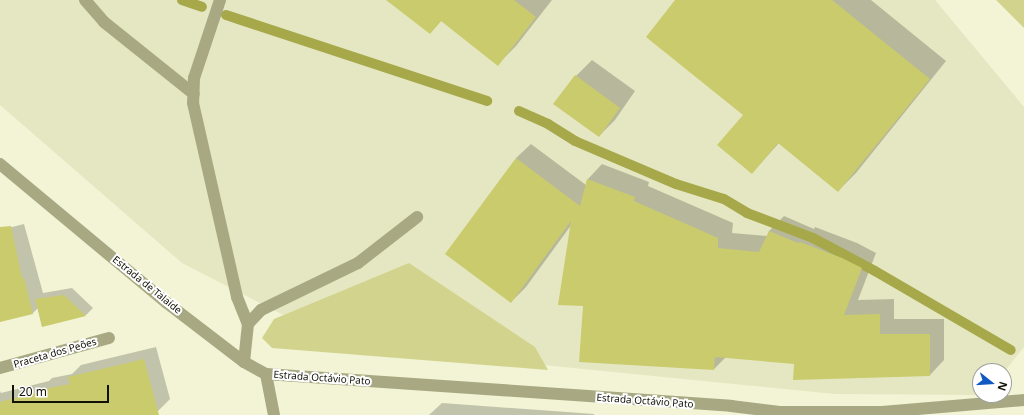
<!DOCTYPE html>
<meta charset="utf-8">
<style>
body{margin:0}
#map{position:relative;width:1024px;height:415px;overflow:hidden;background:#f2f4d5;font-family:"Noto Sans",sans-serif}
div>[style]{position:absolute}
[style*='--x']{left:calc(var(--x)*1px);top:calc(var(--y)*1px);width:calc(var(--w)*1px);rotate:calc(var(--a)*1deg)}
.built>*{inset:0;background:#e5e7c2}
.green>*{inset:0;background:#d2d48e}
.shadow>*{inset:0;background:#0003}
.stream>*{height:10px;margin:-5px;padding:0 5px;transform-origin:5px;border-radius:5px;background:#a7a849}
.building>*{inset:0;background:#cacb6d}
.minor>*{height:12px;margin:-6px;padding:0 6px;transform-origin:6px;border-radius:6px;background:#a8a983}
span{translate:-50% -50%;white-space:nowrap;text-align:center;line-height:1.15;-webkit-text-stroke:4px #fff;paint-order:stroke}
.street-label{font-size:10px;color:#111107}
.north{position:absolute;left:972px;top:363px;width:40px;height:40px;box-sizing:border-box;background:#fff;border:1px solid #a0a09c;border-radius:50%;rotate:107deg;font-size:11px;font-weight:700;line-height:16px;text-align:center;color:#111107}
.north::after{content:'';display:block;margin:auto;width:14px;height:18px;background:#1058c2;clip-path:polygon(50% 0,100% 100%,50% 72%,0 100%)}
.scale{position:absolute;left:12px;top:385px;width:97px;height:18px;box-sizing:border-box;border:2px solid #111107;border-top:0;padding-left:5px;font-size:12px;line-height:14px;white-space:nowrap;color:#111107;-webkit-text-stroke:3px #fff;paint-order:stroke}
</style>
<div id="map">
<div class="built">
<i style="clip-path:polygon(0 0,935px 0,1024px 107px,1024px 347px,1004px 372px,980px 371px,980px 395px,985px 395px,835px 394px,342px 345px,182px 263px,0 105px)"></i>
</div>
<div class="green">
<i style="clip-path:polygon(996px 0,1024px 0,1024px 28px)"></i>
<i style="clip-path:polygon(409px 263px,535px 347px,548px 370px,272px 348px,262px 338px,274px 319px)"></i>
</div>
<div class="shadow">
<i style="clip-path:polygon(400px 0,552px 0,516px 46px,499px 63px,442px 20px,430px 33px)"></i>
<i style="clip-path:polygon(677px 0,871px 0,946px 61px,856px 173px,838px 191px,779px 143px,752px 173px,744px 115px)"></i>
<i style="clip-path:polygon(592px 60px,635px 91px,615px 120px,599px 136px,555px 103px,576px 76px)"></i>
<i style="clip-path:polygon(531px 144px,586px 185px,588px 179px,602px 164px,649px 182px,648px 186px,733px 223px,732px 233px,767px 236px,769px 231px,784px 216px,814px 229px,815px 227px,857px 243px,876px 253px,858px 300px,894px 299px,894px 319px,944px 319px,944px 360px,930px 375px,726px 357px,714px 369px,584px 305px,572px 224px,526px 287px,511px 302px,516px 158px)"></i>
<i style="clip-path:polygon(24px 224px,43px 293px,72px 288px,93px 308px,86px 315px,42px 326px,38px 308px,33px 313px,0 321px,0 230px)"></i>
<i style="clip-path:polygon(156px 347px,170px 399px,158px 411px,145px 415px,0 415px,0 391px,1px 393px,49px 381px,52px 378px,72px 374px,81px 365px)"></i>
<i style="clip-path:polygon(442px 403px,594px 414px,594px 415px,429px 415px)"></i>
</div>
<div class="stream">
<i style="--x:182;--y:0;--w:21;--a:19"></i>
<i style="--x:226;--y:15;--w:275;--a:18.2"></i>
<i style="--x:519;--y:111;--w:32;--a:24"></i>
<i style="--x:548;--y:124;--w:32;--a:32"></i>
<i style="--x:575;--y:141;--w:110;--a:23.1"></i>
<i style="--x:676;--y:184;--w:50;--a:17.4"></i>
<i style="--x:724;--y:199;--w:27;--a:31"></i>
<i style="--x:747;--y:213;--w:71;--a:20.7"></i>
<i style="--x:813;--y:238;--w:70;--a:28"></i>
<i style="--x:875;--y:271;--w:157;--a:30.2"></i>
</div>
<div class="building">
<i style="clip-path:polygon(386px 0,514px 0,536px 17px,498px 66px,441px 21px,430px 34px)"></i>
<i style="clip-path:polygon(675px 0,832px 0,930px 79px,838px 192px,778px 143px,752px 174px,717px 145px,743px 115px,646px 37px)"></i>
<i style="clip-path:polygon(575px 75px,620px 108px,599px 137px,553px 104px)"></i>
<i style="clip-path:polygon(516px 158px,580px 206px,587px 179px,635px 197px,634px 201px,718px 238px,718px 248px,759px 252px,769px 231px,798px 243px,800px 242px,842px 258px,862px 268px,844px 315px,880px 314px,880px 334px,930px 334px,930px 376px,793px 380px,794px 364px,715px 357px,714px 370px,579px 362px,583px 306px,558px 305px,571px 221px,511px 303px,445px 254px)"></i>
<i style="clip-path:polygon(11px 226px,22px 278px,24px 278px,33px 314px,0 322px,0 227px)"></i>
<i style="clip-path:polygon(64px 295px,86px 316px,42px 327px,35px 299px)"></i>
<i style="clip-path:polygon(144px 359px,159px 415px,0 415px,0 402px,39px 392px,39px 390px,70px 384px,68px 377px)"></i>
</div>
<div class="minor">
<i style="--x:85;--y:0;--w:29;--a:49"></i>
<i style="--x:104;--y:22;--w:115;--a:38.7"></i>
<i style="--x:220;--y:0;--w:82;--a:108.4"></i>
<i style="--x:194;--y:78;--w:25;--a:92"></i>
<i style="--x:193;--y:103;--w:199;--a:77.2"></i>
<i style="--x:237;--y:297;--w:29;--a:68"></i>
<i style="--x:0;--y:164;--w:217;--a:39.8"></i>
<i style="--x:167;--y:303;--w:97;--a:37.5"></i>
<i style="--x:244;--y:362;--w:25;--a:29"></i>
<i style="--x:266;--y:374;--w:466;--a:3.9"></i>
<i style="--x:731;--y:406;--w:49;--a:7"></i>
<i style="--x:780;--y:412;--w:102;--a:0"></i>
<i style="--x:882;--y:412;--w:143;--a:-4.8"></i>
<i style="--x:244;--y:362;--w:38;--a:-84"></i>
<i style="--x:248;--y:324;--w:19;--a:-47"></i>
<i style="--x:261;--y:310;--w:108;--a:-25.9"></i>
<i style="--x:358;--y:263;--w:75;--a:-37.9"></i>
<i style="--x:0;--y:368;--w:113;--a:-15.4"></i>
<i style="--x:266;--y:374;--w:42;--a:79"></i>
</div>
<div class="street-label">
<span style="left:147px;top:285px;rotate:39deg">Estrada de Talaíde</span>
<span style="left:55px;top:353px;rotate:-16deg">Praceta dos Peões</span>
<span style="left:322px;top:378px;rotate:4deg">Estrada Octávio Pato</span>
<span style="left:645px;top:401px;rotate:4deg">Estrada Octávio Pato</span>
</div>
<div class="north">N</div>
<div class="scale">20 m</div>
</div>
